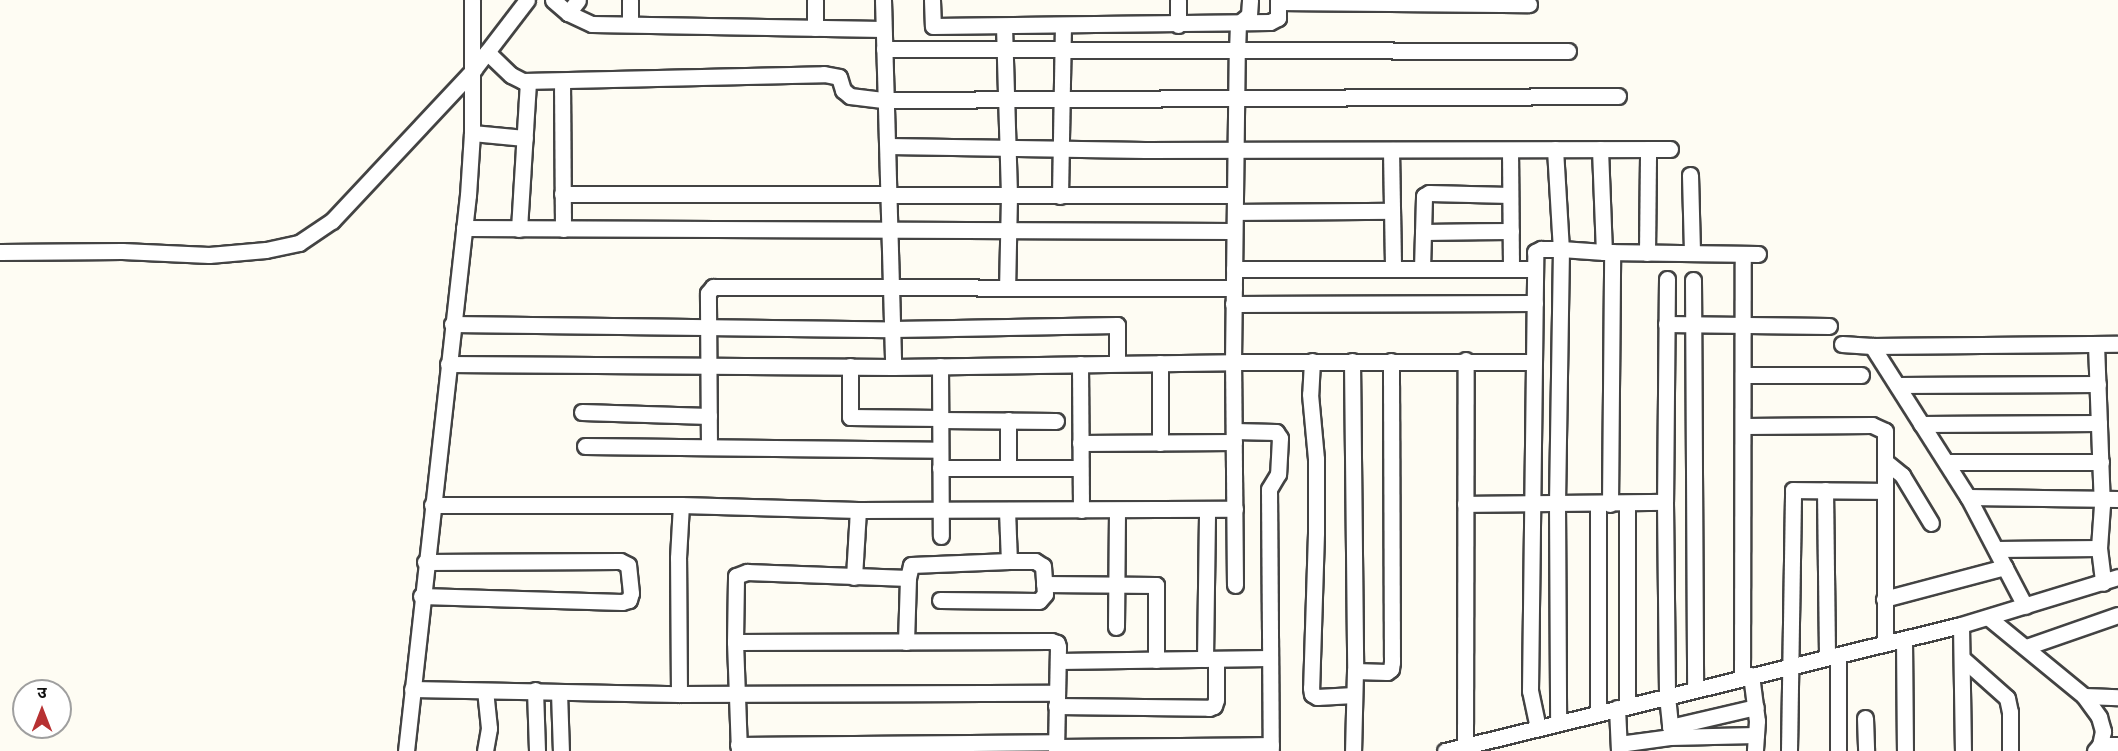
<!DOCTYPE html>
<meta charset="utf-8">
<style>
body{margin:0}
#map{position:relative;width:2118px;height:751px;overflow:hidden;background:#fefcf3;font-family:"Zilla Slab","Noto Sans Devanagari",serif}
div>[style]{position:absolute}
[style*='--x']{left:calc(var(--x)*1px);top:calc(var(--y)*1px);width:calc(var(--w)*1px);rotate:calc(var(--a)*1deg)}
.roads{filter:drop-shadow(2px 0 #434343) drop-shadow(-2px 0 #434343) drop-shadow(0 2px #434343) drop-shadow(0 -2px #434343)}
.minor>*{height:15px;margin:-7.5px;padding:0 7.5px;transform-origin:7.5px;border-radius:7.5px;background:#fff}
span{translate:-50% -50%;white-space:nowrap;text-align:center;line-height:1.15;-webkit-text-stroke:6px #fff;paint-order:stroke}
.north{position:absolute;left:12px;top:679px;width:60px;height:60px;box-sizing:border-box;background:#fff;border:2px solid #9f9f9f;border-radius:50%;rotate:0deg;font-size:16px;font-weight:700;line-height:24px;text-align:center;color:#101010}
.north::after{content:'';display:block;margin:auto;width:21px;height:27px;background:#b73132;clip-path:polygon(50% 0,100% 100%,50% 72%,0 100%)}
</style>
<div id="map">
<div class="roads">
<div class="minor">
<i style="--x:553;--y:0;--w:20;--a:41"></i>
<i style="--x:568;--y:13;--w:26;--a:25"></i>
<i style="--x:592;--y:24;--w:291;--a:1"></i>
<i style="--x:630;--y:0;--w:23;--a:90"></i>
<i style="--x:883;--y:0;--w:367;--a:88.4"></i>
<i style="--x:932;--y:0;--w:26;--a:88"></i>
<i style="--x:933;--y:26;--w:337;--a:-0.7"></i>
<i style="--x:1270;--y:22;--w:9;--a:-27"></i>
<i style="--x:1278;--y:18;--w:18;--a:-90"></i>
<i style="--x:1178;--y:0;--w:25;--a:90"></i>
<i style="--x:1278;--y:2;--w:251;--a:0.5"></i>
<i style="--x:568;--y:13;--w:16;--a:-52"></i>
<i style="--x:1004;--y:26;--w:170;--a:88.3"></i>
<i style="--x:1009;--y:196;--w:92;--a:91.2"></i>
<i style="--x:815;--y:28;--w:28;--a:-90"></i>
<i style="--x:884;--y:49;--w:684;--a:0.17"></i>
<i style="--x:487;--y:52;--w:33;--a:44"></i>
<i style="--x:511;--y:75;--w:13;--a:27"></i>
<i style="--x:523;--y:81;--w:301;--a:-1.3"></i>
<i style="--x:824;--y:74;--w:15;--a:11"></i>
<i style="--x:839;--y:77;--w:14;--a:73"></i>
<i style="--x:843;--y:90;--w:9;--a:41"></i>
<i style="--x:850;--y:96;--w:35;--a:7"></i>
<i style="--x:885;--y:100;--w:733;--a:-0.31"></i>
<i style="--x:562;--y:81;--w:148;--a:89.6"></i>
<i style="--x:472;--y:133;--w:53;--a:5.4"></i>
<i style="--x:888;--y:146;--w:257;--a:0.9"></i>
<i style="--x:1145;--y:150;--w:525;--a:-0.11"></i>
<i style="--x:1555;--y:149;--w:100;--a:86.6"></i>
<i style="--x:1561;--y:249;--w:254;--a:90.9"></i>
<i style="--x:1557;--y:503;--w:220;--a:89.7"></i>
<i style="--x:1600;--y:149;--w:103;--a:87.8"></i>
<i style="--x:1391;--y:150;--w:119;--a:89"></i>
<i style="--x:1510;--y:150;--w:119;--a:89.5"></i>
<i style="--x:1690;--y:175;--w:78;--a:88.5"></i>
<i style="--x:562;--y:194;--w:673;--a:0.09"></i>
<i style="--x:1060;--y:196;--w:171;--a:-89"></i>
<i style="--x:1235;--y:212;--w:157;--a:-0.4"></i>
<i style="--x:464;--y:228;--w:770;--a:0.22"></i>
<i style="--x:519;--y:229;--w:148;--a:-86.5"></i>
<i style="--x:1423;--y:232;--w:88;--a:-0.7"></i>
<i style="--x:0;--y:252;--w:122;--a:-0.5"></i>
<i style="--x:122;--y:251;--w:87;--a:2.6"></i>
<i style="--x:209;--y:255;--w:57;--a:-5"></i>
<i style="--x:266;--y:250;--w:34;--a:-12"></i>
<i style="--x:299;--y:243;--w:40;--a:-34"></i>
<i style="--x:332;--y:221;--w:208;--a:-46.9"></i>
<i style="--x:474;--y:69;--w:87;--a:-52.5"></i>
<i style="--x:1647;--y:253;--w:104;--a:-89.4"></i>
<i style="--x:1234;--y:269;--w:301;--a:0"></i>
<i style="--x:1422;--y:269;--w:73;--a:-88.4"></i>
<i style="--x:1424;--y:196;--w:6;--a:-31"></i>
<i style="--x:1429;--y:193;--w:81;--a:1.4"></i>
<i style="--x:1667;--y:279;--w:223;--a:90.5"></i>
<i style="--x:1665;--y:502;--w:194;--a:89.4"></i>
<i style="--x:1667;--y:696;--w:31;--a:84"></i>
<i style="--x:1670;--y:727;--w:88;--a:-13.1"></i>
<i style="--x:1693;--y:280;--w:409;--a:89.7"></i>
<i style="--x:1233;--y:304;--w:302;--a:-0.2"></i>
<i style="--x:452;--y:324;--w:440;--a:0.7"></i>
<i style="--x:892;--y:329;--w:225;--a:-1"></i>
<i style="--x:1117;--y:325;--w:38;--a:90"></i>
<i style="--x:1666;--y:324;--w:163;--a:0.7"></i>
<i style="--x:1842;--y:344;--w:30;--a:4"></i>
<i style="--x:1872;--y:346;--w:246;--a:-0.5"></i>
<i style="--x:2096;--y:344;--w:161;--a:87.9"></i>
<i style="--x:2102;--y:505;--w:43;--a:94"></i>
<i style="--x:2099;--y:548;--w:35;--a:83"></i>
<i style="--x:1872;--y:346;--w:179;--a:57.6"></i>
<i style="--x:1968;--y:497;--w:123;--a:62.4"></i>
<i style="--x:1312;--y:361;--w:33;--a:93"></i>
<i style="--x:1310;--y:394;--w:65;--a:84.7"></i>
<i style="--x:1316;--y:459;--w:74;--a:90"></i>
<i style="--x:1316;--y:533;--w:155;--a:91.8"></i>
<i style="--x:1311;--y:688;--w:6;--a:81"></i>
<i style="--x:1312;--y:694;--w:6;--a:31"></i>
<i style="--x:1317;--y:697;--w:37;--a:-3"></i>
<i style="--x:1352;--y:361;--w:310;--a:89.4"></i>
<i style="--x:1355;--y:671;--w:80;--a:91.4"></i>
<i style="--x:448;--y:364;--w:445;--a:0.4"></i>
<i style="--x:893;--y:367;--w:340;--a:-0.8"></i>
<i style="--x:1233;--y:362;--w:300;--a:0"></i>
<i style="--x:1080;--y:364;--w:146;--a:89.6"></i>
<i style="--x:850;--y:366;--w:51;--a:90"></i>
<i style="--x:850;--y:417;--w:90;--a:0.6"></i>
<i style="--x:940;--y:366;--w:170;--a:89.7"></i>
<i style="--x:1744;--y:375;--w:117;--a:0"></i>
<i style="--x:1897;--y:385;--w:201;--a:-0.3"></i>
<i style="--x:582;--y:412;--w:127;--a:1.8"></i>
<i style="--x:940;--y:420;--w:116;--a:0.5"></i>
<i style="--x:1008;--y:420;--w:48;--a:90"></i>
<i style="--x:1921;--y:424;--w:178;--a:-0.3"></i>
<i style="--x:1744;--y:426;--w:128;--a:-0.4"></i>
<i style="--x:1872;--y:425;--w:14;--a:25"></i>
<i style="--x:1885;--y:431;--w:212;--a:90"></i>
<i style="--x:1234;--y:431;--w:42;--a:1.4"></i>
<i style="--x:1276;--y:432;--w:7;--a:56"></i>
<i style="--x:1280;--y:438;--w:36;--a:93"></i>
<i style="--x:1278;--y:474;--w:17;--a:121"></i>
<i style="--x:1269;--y:489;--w:262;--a:89.6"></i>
<i style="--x:1080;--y:443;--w:154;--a:-0.4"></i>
<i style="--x:1160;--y:443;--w:80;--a:-90"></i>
<i style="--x:585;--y:446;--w:355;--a:0.6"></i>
<i style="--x:709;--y:447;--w:154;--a:-90.4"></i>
<i style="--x:708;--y:293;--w:8;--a:-50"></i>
<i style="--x:713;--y:287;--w:521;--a:0.11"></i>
<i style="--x:1886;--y:462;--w:21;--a:39"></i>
<i style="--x:1902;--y:475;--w:56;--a:58.9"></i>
<i style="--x:1946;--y:462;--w:155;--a:0"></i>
<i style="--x:940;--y:468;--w:140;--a:0"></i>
<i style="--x:1825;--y:490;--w:167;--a:89.3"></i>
<i style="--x:1968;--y:497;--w:150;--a:0.8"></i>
<i style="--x:1465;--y:504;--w:200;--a:-0.6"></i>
<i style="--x:1598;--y:504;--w:209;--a:90"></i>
<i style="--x:1610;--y:504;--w:252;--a:-89.5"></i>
<i style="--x:432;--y:505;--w:249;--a:0"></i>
<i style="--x:681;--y:505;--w:177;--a:1.6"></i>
<i style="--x:858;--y:510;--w:377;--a:-0.2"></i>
<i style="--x:1007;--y:510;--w:51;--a:87.8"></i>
<i style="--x:1996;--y:549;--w:103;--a:-0.6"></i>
<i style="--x:854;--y:577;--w:67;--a:-86.6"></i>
<i style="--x:1044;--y:584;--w:112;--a:0.5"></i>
<i style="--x:1156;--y:585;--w:75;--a:90"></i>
<i style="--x:1235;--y:585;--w:223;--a:-90.5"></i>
<i style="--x:1233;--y:362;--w:310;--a:-89.3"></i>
<i style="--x:1237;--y:52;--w:28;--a:-88"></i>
<i style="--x:1238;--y:24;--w:14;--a:-39"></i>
<i style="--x:1249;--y:15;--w:15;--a:-86"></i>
<i style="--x:421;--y:596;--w:201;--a:1.7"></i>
<i style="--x:622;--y:602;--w:7;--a:-16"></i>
<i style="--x:629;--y:600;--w:7;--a:-74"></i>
<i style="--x:631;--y:593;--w:28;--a:-96"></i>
<i style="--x:628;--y:565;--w:9;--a:-153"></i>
<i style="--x:620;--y:561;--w:195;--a:179.7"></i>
<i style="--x:1884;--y:599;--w:125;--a:-14.8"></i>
<i style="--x:1989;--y:618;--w:123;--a:39.4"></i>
<i style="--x:2084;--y:696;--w:26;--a:54"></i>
<i style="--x:2099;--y:717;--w:15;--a:74"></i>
<i style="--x:2103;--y:731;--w:14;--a:102"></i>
<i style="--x:2100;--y:745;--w:8;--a:130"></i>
<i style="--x:1961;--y:625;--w:126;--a:89.1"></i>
<i style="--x:1116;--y:627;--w:117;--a:-89.5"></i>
<i style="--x:1904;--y:639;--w:112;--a:89.5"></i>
<i style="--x:735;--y:642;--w:316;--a:-0.2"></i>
<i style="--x:1051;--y:641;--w:6;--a:18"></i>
<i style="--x:1057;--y:643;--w:4;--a:76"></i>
<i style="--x:1058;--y:647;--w:104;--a:91.1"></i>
<i style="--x:906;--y:642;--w:64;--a:-88.2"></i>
<i style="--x:908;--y:578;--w:13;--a:-77"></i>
<i style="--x:911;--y:565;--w:98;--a:-2.3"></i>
<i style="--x:1009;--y:561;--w:26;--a:0"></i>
<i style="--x:1035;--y:561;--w:9;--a:32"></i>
<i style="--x:1043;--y:566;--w:28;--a:86"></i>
<i style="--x:1045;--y:594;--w:9;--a:131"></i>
<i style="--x:1039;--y:601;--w:99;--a:-179.4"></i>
<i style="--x:2026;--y:647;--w:97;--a:-19.2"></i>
<i style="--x:1838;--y:655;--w:96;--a:90"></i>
<i style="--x:1962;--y:658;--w:60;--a:41.6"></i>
<i style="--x:2007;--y:698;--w:14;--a:78"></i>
<i style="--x:2010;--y:712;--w:39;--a:90"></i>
<i style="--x:1205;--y:659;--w:149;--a:-89.2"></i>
<i style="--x:1058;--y:661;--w:211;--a:-0.8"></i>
<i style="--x:1355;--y:671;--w:32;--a:2"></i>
<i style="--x:1387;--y:672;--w:5;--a:-37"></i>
<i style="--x:1391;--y:669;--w:7;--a:-82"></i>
<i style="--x:1392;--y:662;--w:301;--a:-90.2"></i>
<i style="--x:1751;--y:675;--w:46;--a:82.6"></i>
<i style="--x:1757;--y:721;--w:30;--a:94"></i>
<i style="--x:1742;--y:678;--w:424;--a:-89.9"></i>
<i style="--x:412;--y:689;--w:267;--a:1.1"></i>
<i style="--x:679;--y:694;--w:378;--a:-0.2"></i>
<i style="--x:535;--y:690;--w:61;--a:88.1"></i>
<i style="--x:559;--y:692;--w:59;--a:88.1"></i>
<i style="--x:679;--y:694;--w:136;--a:-90.4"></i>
<i style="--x:678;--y:558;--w:53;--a:-86.8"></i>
<i style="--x:2084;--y:696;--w:34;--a:2"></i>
<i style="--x:1056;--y:706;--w:153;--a:0.7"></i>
<i style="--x:1209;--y:708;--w:5;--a:-22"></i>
<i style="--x:1214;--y:706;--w:6;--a:-72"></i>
<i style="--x:1216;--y:700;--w:41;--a:-90"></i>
<i style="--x:1627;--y:706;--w:203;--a:-90"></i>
<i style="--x:1617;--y:708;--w:43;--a:87.3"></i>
<i style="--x:1865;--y:718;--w:33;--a:88"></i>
<i style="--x:1538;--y:728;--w:38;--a:-102"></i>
<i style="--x:1530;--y:691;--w:439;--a:-89.3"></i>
<i style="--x:1535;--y:252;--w:7;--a:-27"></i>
<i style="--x:1541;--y:249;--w:20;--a:0"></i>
<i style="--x:1561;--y:249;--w:43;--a:4"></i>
<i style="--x:1604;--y:252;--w:154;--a:0.7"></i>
<i style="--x:1619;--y:744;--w:51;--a:-7.8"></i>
<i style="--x:1670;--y:737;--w:86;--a:-1.3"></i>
<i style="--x:738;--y:745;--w:318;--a:-0.5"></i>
<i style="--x:1465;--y:745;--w:385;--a:-89.9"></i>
<i style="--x:2100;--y:745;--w:18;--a:0"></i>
<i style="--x:1056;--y:747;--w:215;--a:-0.5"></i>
<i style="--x:406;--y:751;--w:559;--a:-83.64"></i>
<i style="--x:468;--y:195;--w:62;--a:-86.3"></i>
<i style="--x:472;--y:133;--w:133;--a:-90"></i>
<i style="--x:485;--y:751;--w:23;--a:-80"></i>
<i style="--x:489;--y:728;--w:36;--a:-96"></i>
<i style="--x:739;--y:751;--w:109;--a:-92.1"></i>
<i style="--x:735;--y:642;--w:66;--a:-89.1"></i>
<i style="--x:736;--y:576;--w:12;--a:-20"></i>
<i style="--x:747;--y:572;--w:161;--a:2.1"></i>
<i style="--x:1445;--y:751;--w:531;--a:-13.72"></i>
<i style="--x:1961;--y:625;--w:164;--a:-17"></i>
<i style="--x:1789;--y:751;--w:261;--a:-89.1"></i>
<i style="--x:1793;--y:490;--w:92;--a:0.6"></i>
</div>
</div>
<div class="north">उ</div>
</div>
